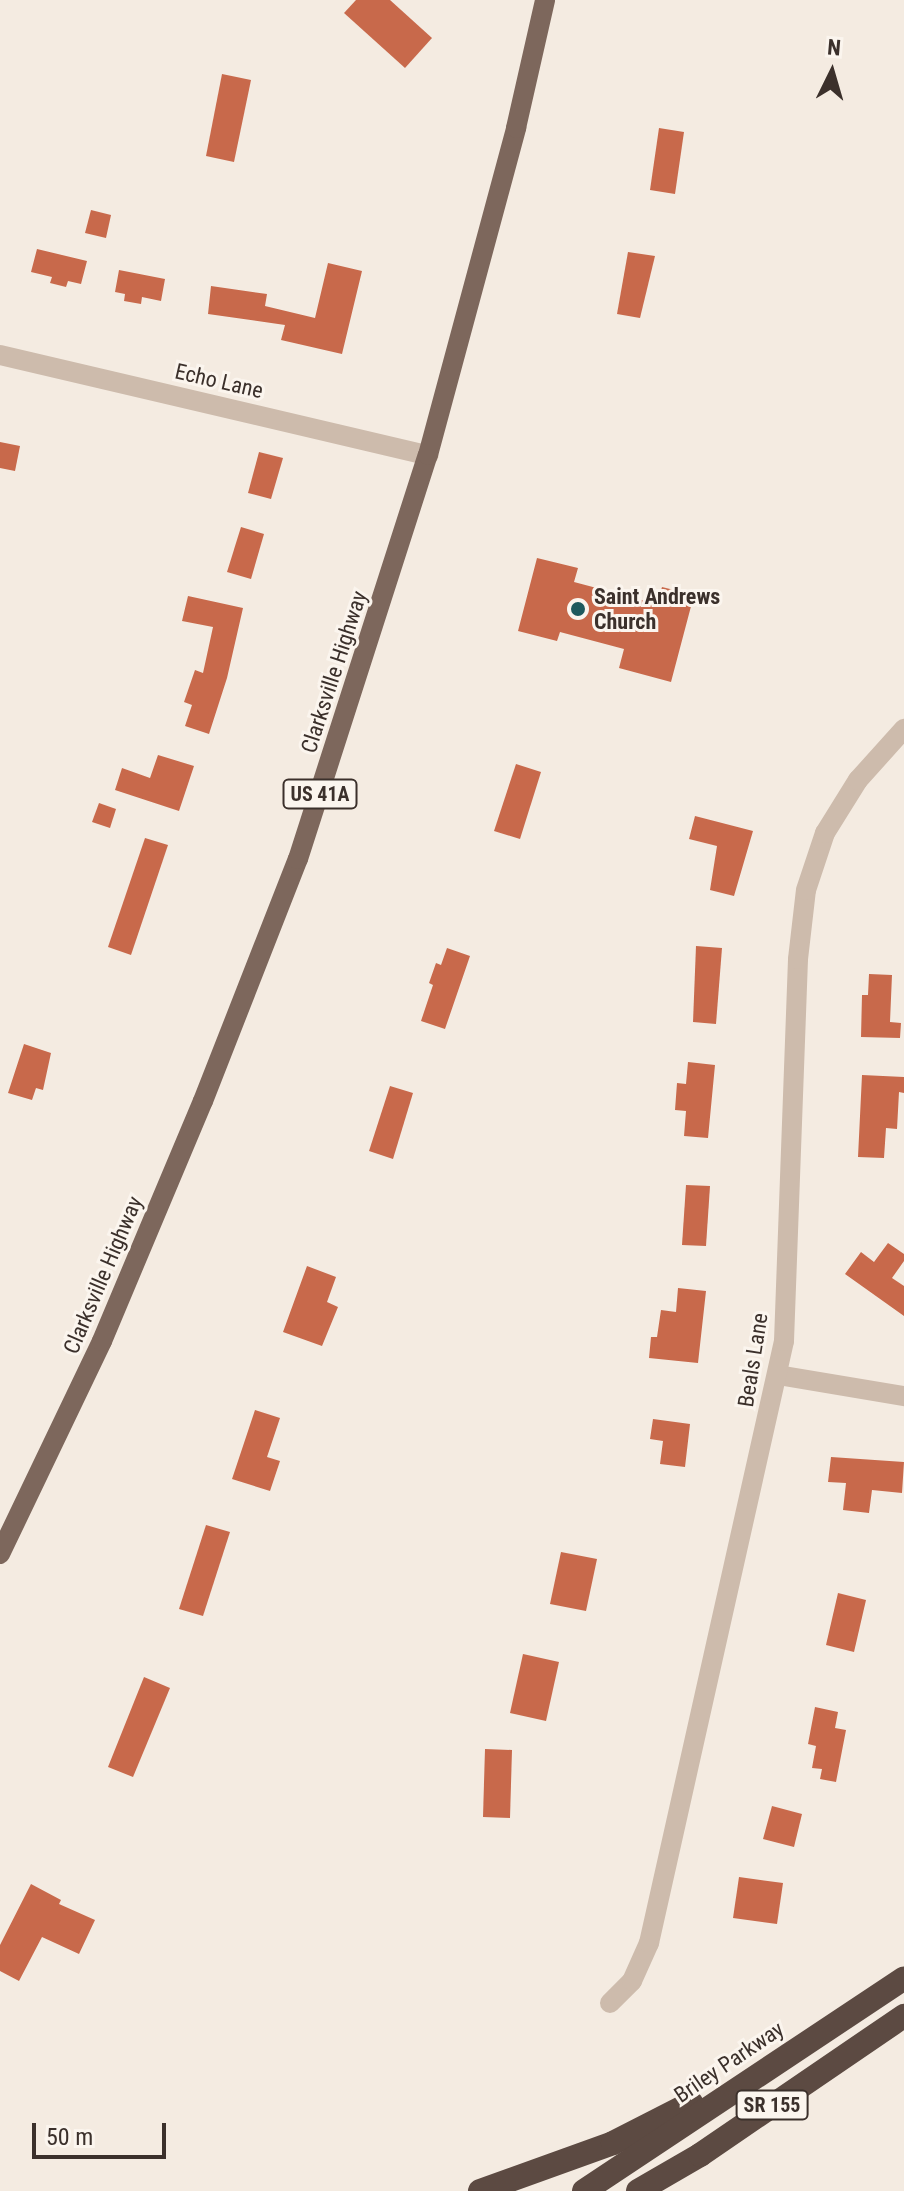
<!DOCTYPE html>
<style>
body{margin:0}
#map{position:relative;width:904px;height:2191px;overflow:hidden;background:#f4ebe1;font-family:"Roboto Condensed",sans-serif}
div>[style]{position:absolute}
[style*='--x']{left:calc(var(--x)*1px);top:calc(var(--y)*1px);width:calc(var(--w)*1px);rotate:calc(var(--a)*1deg)}
.building>*{inset:0;background:#c8694b}
.street>*{height:20px;margin:-10px;padding:0 10px;transform-origin:10px;border-radius:10px;background:#cdbbac}
.primary>*{height:20px;margin:-10px;padding:0 10px;transform-origin:10px;border-radius:10px;background:#7d675c}
.highway>*{height:24px;margin:-12px;padding:0 12px;transform-origin:12px;border-radius:12px;background:#5c4a42}
.dots>*{width:22px;height:22px;translate:-50% -50%;box-sizing:border-box;border:4px solid #fbf5ee;border-radius:50%}
span{translate:-50% -50%;white-space:nowrap;text-align:center;line-height:1.15;-webkit-text-stroke:6px #fbf5ee;paint-order:stroke}
.shield-label span{padding:2px 6px;background:#fbf5ee;border:2px solid;border-radius:6px;-webkit-text-stroke-width:0}
.shield-label{font-size:20px;color:#3b302b;font-weight:700}
.street-label{font-size:22px;color:#3b302b}
.poi-label{font-size:22px;color:#3b302b;font-weight:700}
.left{translate:0 -50%;text-align:left}
.north{position:absolute;left:792px;top:32px;width:80px;height:80px;-webkit-text-stroke:6px #fbf5ee;paint-order:stroke;rotate:5deg;font-size:22px;font-weight:700;line-height:32px;text-align:center;color:#3b302b}
.north::after{content:'';display:block;margin:auto;width:28px;height:36px;background:#3b302b;clip-path:polygon(50% 0,100% 100%,50% 72%,0 100%)}
.scale{position:absolute;left:32px;top:2123px;width:134px;height:36px;box-sizing:border-box;border:4px solid #3b302b;border-top:0;padding-left:10px;font-size:24px;line-height:28px;white-space:nowrap;color:#3b302b;-webkit-text-stroke:6px #fbf5ee;paint-order:stroke}
</style>
<div id="map">
<div class="building">
<i style="clip-path:polygon(356px 0,390px 0,432px 38px,405px 68px,344px 13px)"></i>
<i style="clip-path:polygon(222px 74px,251px 80px,234px 162px,206px 156px)"></i>
<i style="clip-path:polygon(659px 128px,684px 132px,675px 194px,650px 190px)"></i>
<i style="clip-path:polygon(91px 210px,111px 215px,106px 238px,85px 233px)"></i>
<i style="clip-path:polygon(37px 249px,87px 261px,81px 284px,68px 281px,66px 287px,50px 283px,52px 277px,31px 272px)"></i>
<i style="clip-path:polygon(628px 252px,655px 256px,640px 318px,617px 314px)"></i>
<i style="clip-path:polygon(328px 263px,362px 271px,342px 354px,281px 340px,285px 325px,208px 314px,211px 286px,267px 294px,265px 306px,315px 318px)"></i>
<i style="clip-path:polygon(119px 270px,165px 279px,161px 301px,142px 297px,141px 304px,124px 301px,125px 294px,115px 292px)"></i>
<i style="clip-path:polygon(0 442px,20px 446px,15px 471px,0 468px)"></i>
<i style="clip-path:polygon(259px 452px,283px 458px,271px 499px,248px 493px)"></i>
<i style="clip-path:polygon(241px 527px,264px 534px,251px 579px,227px 572px)"></i>
<i style="clip-path:polygon(537px 558px,578px 568px,574px 582px,657px 604px,662px 587px,694px 595px,671px 682px,619px 668px,624px 649px,560px 632px,557px 641px,518px 631px)"></i>
<i style="clip-path:polygon(188px 596px,243px 608px,227px 678px,209px 734px,185px 726px,192px 705px,184px 702px,195px 670px,203px 673px,213px 627px,182px 621px)"></i>
<i style="clip-path:polygon(158px 755px,194px 766px,179px 811px,115px 790px,122px 768px,150px 778px)"></i>
<i style="clip-path:polygon(516px 764px,541px 772px,520px 839px,494px 831px)"></i>
<i style="clip-path:polygon(99px 803px,116px 809px,110px 828px,92px 822px)"></i>
<i style="clip-path:polygon(695px 816px,753px 831px,734px 896px,710px 890px,717px 846px,689px 839px)"></i>
<i style="clip-path:polygon(145px 838px,168px 845px,131px 955px,108px 947px)"></i>
<i style="clip-path:polygon(696px 946px,722px 948px,716px 1024px,693px 1022px)"></i>
<i style="clip-path:polygon(447px 948px,470px 956px,445px 1029px,421px 1021px,433px 985px,429px 983px,436px 963px,441px 965px)"></i>
<i style="clip-path:polygon(869px 974px,892px 975px,890px 1022px,901px 1023px,900px 1038px,861px 1037px,862px 995px,868px 995px)"></i>
<i style="clip-path:polygon(24px 1044px,51px 1053px,43px 1090px,36px 1088px,32px 1100px,8px 1093px)"></i>
<i style="clip-path:polygon(688px 1062px,715px 1065px,708px 1138px,684px 1136px,686px 1111px,675px 1110px,677px 1083px,686px 1084px)"></i>
<i style="clip-path:polygon(862px 1075px,904px 1077px,904px 1093px,899px 1092px,897px 1129px,886px 1128px,884px 1158px,858px 1157px)"></i>
<i style="clip-path:polygon(390px 1086px,413px 1093px,393px 1159px,369px 1151px)"></i>
<i style="clip-path:polygon(686px 1185px,710px 1186px,706px 1246px,682px 1245px)"></i>
<i style="clip-path:polygon(888px 1243px,904px 1254px,904px 1261px,892px 1278px,904px 1286px,904px 1316px,845px 1274px,861px 1252px,874px 1262px)"></i>
<i style="clip-path:polygon(307px 1266px,336px 1277px,327px 1302px,338px 1307px,322px 1346px,283px 1332px)"></i>
<i style="clip-path:polygon(678px 1288px,706px 1291px,698px 1363px,649px 1358px,651px 1337px,657px 1337px,661px 1310px,676px 1312px)"></i>
<i style="clip-path:polygon(255px 1410px,280px 1418px,267px 1457px,280px 1461px,270px 1491px,232px 1479px)"></i>
<i style="clip-path:polygon(653px 1419px,690px 1424px,685px 1467px,660px 1464px,663px 1441px,650px 1439px)"></i>
<i style="clip-path:polygon(831px 1457px,904px 1462px,902px 1493px,872px 1490px,869px 1513px,843px 1510px,846px 1483px,828px 1482px)"></i>
<i style="clip-path:polygon(206px 1525px,230px 1532px,203px 1616px,179px 1609px)"></i>
<i style="clip-path:polygon(561px 1552px,597px 1559px,586px 1611px,550px 1604px)"></i>
<i style="clip-path:polygon(838px 1593px,866px 1600px,854px 1652px,826px 1645px)"></i>
<i style="clip-path:polygon(523px 1654px,559px 1662px,546px 1721px,510px 1713px)"></i>
<i style="clip-path:polygon(144px 1677px,170px 1688px,133px 1777px,108px 1767px)"></i>
<i style="clip-path:polygon(815px 1707px,838px 1712px,835px 1728px,846px 1730px,836px 1782px,820px 1779px,822px 1769px,812px 1768px,816px 1746px,808px 1744px)"></i>
<i style="clip-path:polygon(485px 1749px,512px 1750px,510px 1818px,483px 1817px)"></i>
<i style="clip-path:polygon(772px 1806px,802px 1814px,794px 1847px,763px 1839px)"></i>
<i style="clip-path:polygon(739px 1877px,783px 1883px,777px 1924px,733px 1918px)"></i>
<i style="clip-path:polygon(31px 1884px,61px 1900px,59px 1904px,95px 1920px,79px 1954px,42px 1937px,19px 1981px,0 1971px,0 1945px)"></i>
</div>
<div class="street">
<i style="--x:0;--y:355;--w:440;--a:13.2"></i>
<i style="--x:778;--y:1375;--w:128;--a:9.5"></i>
<i style="--x:610;--y:2003;--w:31;--a:-45"></i>
<i style="--x:632;--y:1981;--w:42;--a:-65.9"></i>
<i style="--x:649;--y:1943;--w:617;--a:-77.36"></i>
<i style="--x:784;--y:1341;--w:382;--a:-87.9"></i>
<i style="--x:798;--y:959;--w:69;--a:-83.4"></i>
<i style="--x:806;--y:890;--w:60;--a:-71.6"></i>
<i style="--x:825;--y:833;--w:62;--a:-58.1"></i>
<i style="--x:858;--y:780;--w:69;--a:-48"></i>
</div>
<div class="primary">
<i style="--x:0;--y:1554;--w:236;--a:-64.4"></i>
<i style="--x:102;--y:1341;--w:260;--a:-67.2"></i>
<i style="--x:203;--y:1101;--w:260;--a:-68.6"></i>
<i style="--x:298;--y:859;--w:424;--a:-72.2"></i>
<i style="--x:428;--y:455;--w:339;--a:-74.9"></i>
<i style="--x:516;--y:128;--w:131;--a:-77.2"></i>
</div>
<div class="highway">
<i style="--x:480;--y:2191;--w:141;--a:-19.8"></i>
<i style="--x:613;--y:2143;--w:88;--a:-27.1"></i>
<i style="--x:584;--y:2191;--w:384;--a:-33.6"></i>
<i style="--x:638;--y:2191;--w:72;--a:-30.1"></i>
<i style="--x:700;--y:2155;--w:247;--a:-34.3"></i>
</div>
<div class="dots">
<i style="left:578px;top:609px;background:#1f5a5e"></i>
</div>
<div class="shield-label">
<span style="left:320px;top:794px">US 41A</span>
<span style="left:772px;top:2105px">SR 155</span>
</div>
<div class="street-label">
<span style="left:219px;top:381px;rotate:13deg">Echo Lane</span>
<span style="left:334px;top:672px;rotate:-72deg">Clarksville Highway</span>
<span style="left:103px;top:1275px;rotate:-67deg">Clarksville Highway</span>
<span style="left:753px;top:1360px;rotate:-81deg">Beals Lane</span>
<span style="left:729px;top:2062px;rotate:-34deg">Briley Parkway</span>
</div>
<div class="poi-label">
<span class="left" style="left:594px;top:609px">Saint Andrews<br>Church</span>
</div>
<div class="north">N</div>
<div class="scale">50 m</div>
</div>
